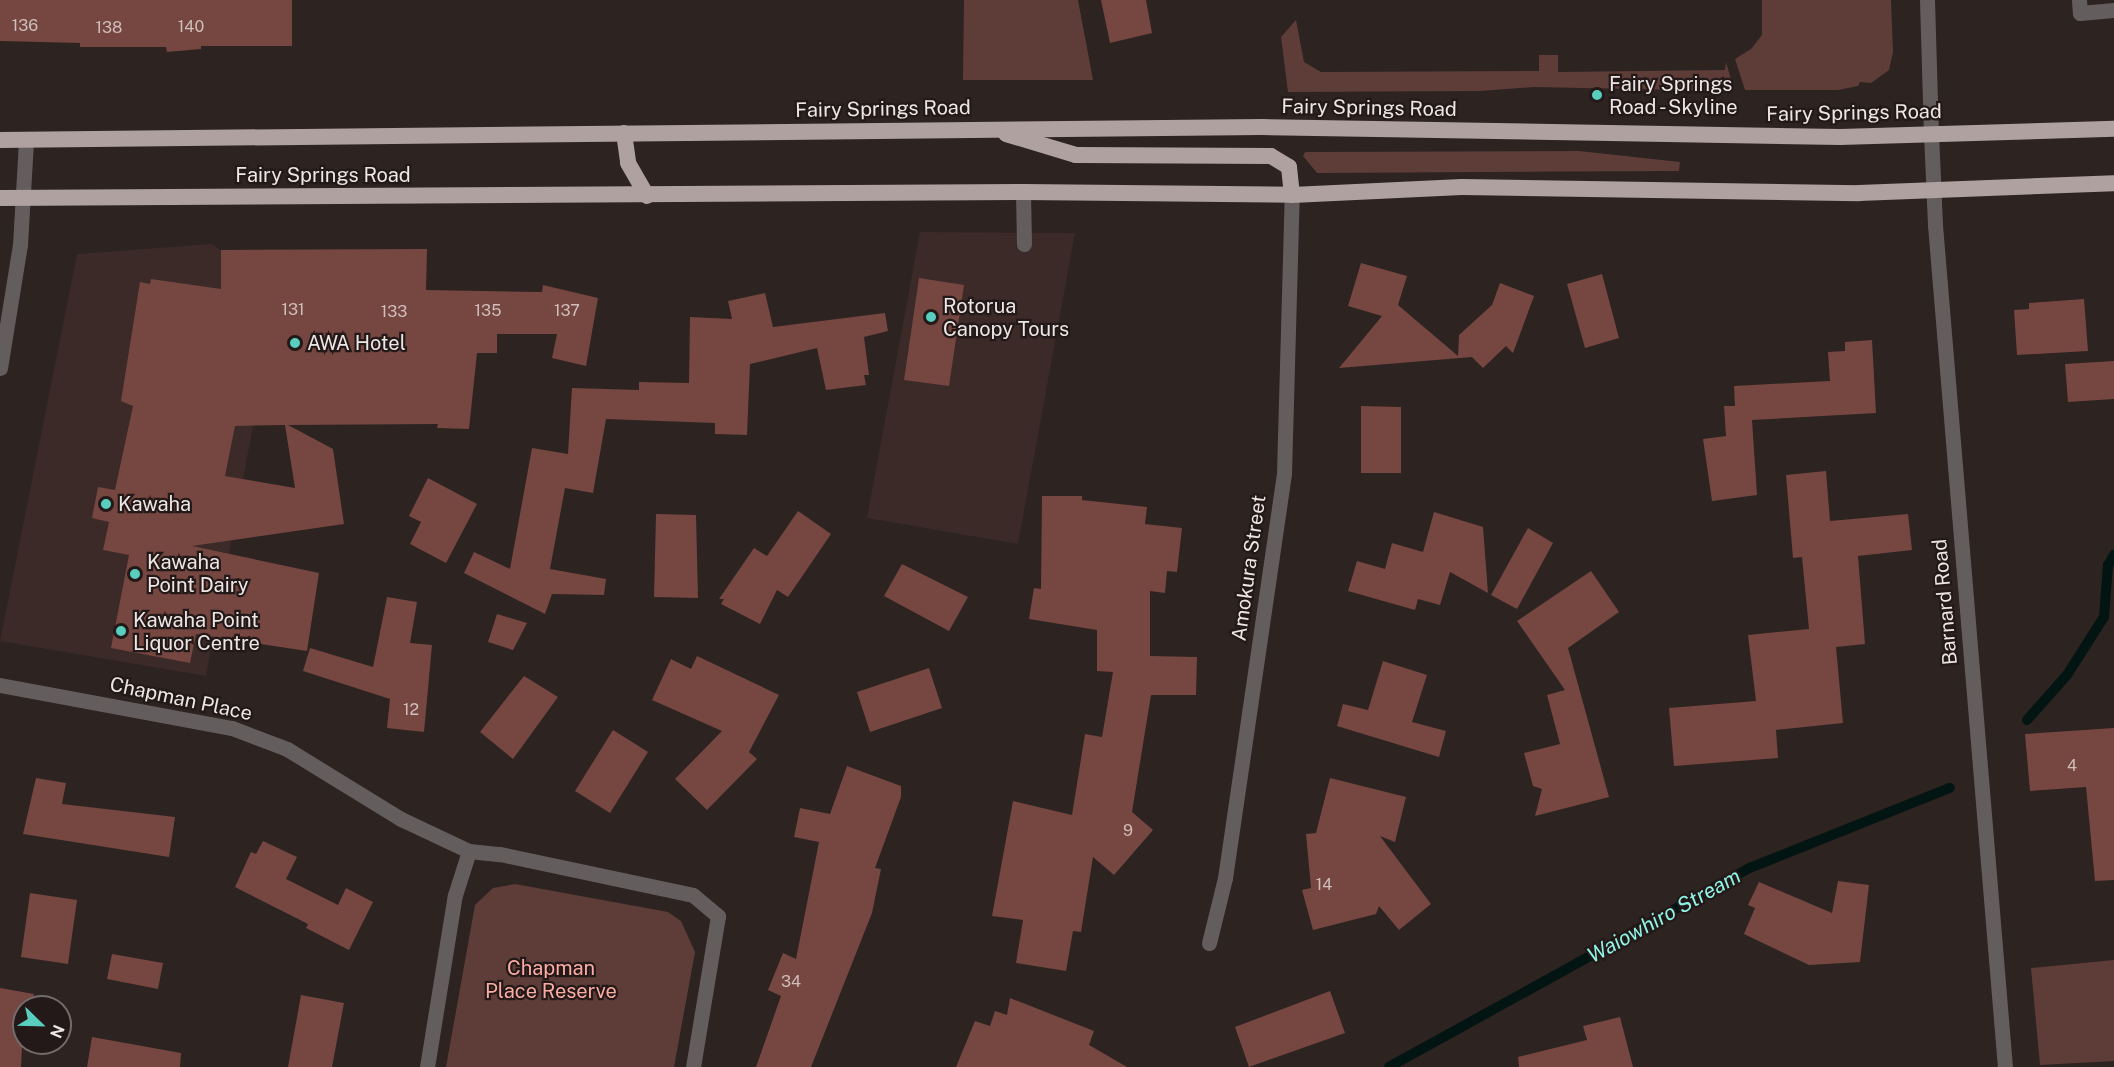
<!DOCTYPE html>
<style>
body{margin:0}
#map{position:relative;width:2114px;height:1067px;overflow:hidden;background:#2d2321;font-family:"Public Sans",sans-serif}
div>[style]{position:absolute}
[style*='--x']{left:calc(var(--x)*1px);top:calc(var(--y)*1px);width:calc(var(--w)*1px);rotate:calc(var(--a)*1deg)}
.built>*{inset:0;background:#3b2a28}
.green>*{inset:0;background:#5e3d39}
.stream>*{height:10px;margin:-5px;padding:0 5px;transform-origin:5px;border-radius:5px;background:#031512}
.building>*{inset:0;background:#764641}
.service>*{height:15px;margin:-7.5px;padding:0 7.5px;transform-origin:7.5px;border-radius:7.5px;background:#635e5d}
.minor>*{height:15px;margin:-7.5px;padding:0 7.5px;transform-origin:7.5px;border-radius:7.5px;background:#635e5d}
.trunk>*{height:16px;margin:-8px;padding:0 8px;transform-origin:8px;border-radius:8px;background:#aea19f}
.dots>*{width:16px;height:16px;translate:-50% -50%;box-sizing:border-box;border:3px solid #231918;border-radius:50%}
span{translate:-50% -50%;white-space:nowrap;text-align:center;line-height:1.15;-webkit-text-stroke:4.5px #231918;paint-order:stroke}
.number-label{font-size:16px;color:#cfbebc}
.number-label span{-webkit-text-stroke-width:0}
.poi-label{font-size:20px;color:#ede6e5}
.left{translate:0 -50%;text-align:left}
.street-label{font-size:20px;color:#ede6e5}
.park-label{font-size:20px;color:#fcaca2}
.water-label{font-size:21px;color:#90f4e5;font-style:italic}
.north{position:absolute;left:12px;top:995px;width:60px;height:60px;box-sizing:border-box;background:#231918;border:2px solid #746b6a;border-radius:50%;rotate:113deg;font-size:16px;font-weight:700;line-height:24px;text-align:center;color:#ede6e5}
.north::after{content:'';display:block;margin:auto;width:21px;height:27px;background:#59cebf;clip-path:polygon(50% 0,100% 100%,50% 72%,0 100%)}
</style>
<div id="map">
<div class="built">
<i style="clip-path:polygon(920px 232px,1075px 233px,1018px 544px,867px 518px)"></i>
<i style="clip-path:polygon(212px 244px,221px 250px,223px 423px,253px 426px,206px 676px,0 641px,77px 254px)"></i>
</div>
<div class="green">
<i style="clip-path:polygon(964px 0,1078px 0,1093px 80px,963px 80px)"></i>
<i style="clip-path:polygon(1762px 0,1891px 0,1893px 52px,1889px 70px,1871px 83px,1860px 82px,1858px 86px,1838px 90px,1745px 90px,1735px 59px,1751px 49px,1762px 35px)"></i>
<i style="clip-path:polygon(1296px 20px,1304px 62px,1321px 72px,1539px 71px,1539px 55px,1558px 55px,1558px 72px,1725px 70px,1726px 62px,1732px 83px,1729px 91px,1534px 87px,1480px 91px,1288px 92px,1281px 37px)"></i>
<i style="clip-path:polygon(1579px 151px,1680px 162px,1679px 171px,1317px 173px,1303px 156px,1305px 152px)"></i>
<i style="clip-path:polygon(515px 884px,668px 912px,681px 921px,695px 952px,674px 1067px,446px 1067px,475px 905px,493px 888px)"></i>
<i style="clip-path:polygon(2114px 960px,2114px 1061px,2040px 1065px,2031px 968px)"></i>
</div>
<div class="stream">
<i style="--x:2027;--y:720;--w:60;--a:-48.4"></i>
<i style="--x:2067;--y:675;--w:69;--a:-57.5"></i>
<i style="--x:2104;--y:617;--w:52;--a:-85.6"></i>
<i style="--x:2108;--y:565;--w:12;--a:-59"></i>
<i style="--x:1389;--y:1067;--w:414;--a:-28.9"></i>
<i style="--x:1752;--y:867;--w:213;--a:-21.8"></i>
</div>
<div class="building">
<i style="clip-path:polygon(0 0,292px 0,292px 46px,201px 46px,201px 49px,167px 52px,166px 47px,80px 47px,80px 43px,0 41px)"></i>
<i style="clip-path:polygon(1101px 0,1146px 0,1152px 33px,1110px 43px)"></i>
<i style="clip-path:polygon(evenodd,427px 249px,426px 290px,542px 292px,543px 285px,598px 298px,586px 366px,552px 358px,557px 334px,497px 334px,497px 353px,477px 353px,469px 429px,437px 428px,438px 424px,288px 425px,333px 449px,344px 524px,192px 546px,319px 573px,307px 651px,196px 634px,190px 663px,111px 648px,129px 555px,103px 550px,109px 522px,92px 518px,98px 487px,115px 490px,133px 406px,121px 401px,140px 282px,150px 284px,151px 279px,221px 289px,221px 250px,427px 249px,285px 425px,295px 488px,225px 476px,235px 426px,285px 425px)"></i>
<i style="clip-path:polygon(1361px 263px,1407px 276px,1398px 305px,1458px 356px,1459px 335px,1492px 305px,1500px 283px,1534px 296px,1513px 353px,1506px 346px,1483px 368px,1472px 357px,1339px 368px,1382px 316px,1348px 306px)"></i>
<i style="clip-path:polygon(1602px 274px,1619px 338px,1585px 348px,1567px 284px)"></i>
<i style="clip-path:polygon(919px 278px,964px 285px,949px 386px,904px 380px)"></i>
<i style="clip-path:polygon(765px 293px,773px 327px,885px 313px,888px 331px,864px 337px,869px 375px,864px 375px,866px 385px,826px 390px,817px 348px,750px 364px,747px 435px,715px 434px,715px 423px,606px 419px,593px 493px,565px 488px,550px 569px,606px 579px,604px 595px,552px 594px,545px 614px,464px 573px,474px 552px,510px 569px,532px 448px,568px 454px,572px 388px,639px 390px,639px 382px,689px 383px,690px 317px,732px 319px,728px 301px)"></i>
<i style="clip-path:polygon(2084px 299px,2088px 351px,2017px 355px,2014px 310px,2029px 309px,2029px 303px)"></i>
<i style="clip-path:polygon(1872px 340px,1876px 413px,1752px 420px,1757px 495px,1712px 501px,1703px 439px,1726px 436px,1724px 406px,1735px 406px,1734px 386px,1830px 381px,1828px 352px,1845px 351px,1845px 342px)"></i>
<i style="clip-path:polygon(2114px 361px,2114px 399px,2068px 402px,2065px 364px)"></i>
<i style="clip-path:polygon(1361px 406px,1401px 407px,1401px 473px,1361px 473px)"></i>
<i style="clip-path:polygon(1826px 471px,1830px 521px,1908px 514px,1912px 550px,1858px 556px,1865px 644px,1836px 647px,1843px 723px,1776px 730px,1778px 758px,1674px 766px,1669px 708px,1756px 701px,1748px 635px,1809px 629px,1802px 557px,1793px 558px,1786px 475px)"></i>
<i style="clip-path:polygon(428px 478px,477px 504px,446px 563px,410px 544px,421px 522px,409px 516px)"></i>
<i style="clip-path:polygon(1042px 496px,1082px 496px,1082px 500px,1147px 507px,1145px 524px,1182px 528px,1177px 572px,1167px 571px,1165px 593px,1150px 591px,1150px 656px,1197px 657px,1196px 695px,1151px 695px,1132px 812px,1153px 830px,1114px 875px,1093px 857px,1081px 932px,1073px 931px,1066px 971px,1016px 963px,1023px 920px,992px 916px,1013px 801px,1072px 815px,1085px 734px,1102px 737px,1113px 672px,1097px 671px,1097px 630px,1029px 619px,1034px 588px,1041px 589px)"></i>
<i style="clip-path:polygon(798px 511px,831px 534px,788px 597px,777px 590px,760px 624px,721px 604px,724px 599px,719px 599px,754px 548px,767px 556px)"></i>
<i style="clip-path:polygon(1434px 512px,1483px 527px,1488px 593px,1450px 572px,1440px 605px,1418px 599px,1415px 610px,1348px 591px,1357px 561px,1385px 569px,1392px 543px,1423px 552px)"></i>
<i style="clip-path:polygon(656px 514px,696px 515px,698px 598px,654px 597px)"></i>
<i style="clip-path:polygon(1528px 528px,1553px 543px,1517px 609px,1491px 595px)"></i>
<i style="clip-path:polygon(902px 564px,968px 597px,949px 631px,884px 596px)"></i>
<i style="clip-path:polygon(1591px 571px,1619px 612px,1568px 648px,1609px 797px,1535px 816px,1542px 789px,1533px 786px,1524px 753px,1560px 744px,1547px 695px,1565px 690px,1517px 621px)"></i>
<i style="clip-path:polygon(387px 597px,417px 602px,410px 643px,432px 645px,424px 732px,387px 728px,390px 699px,303px 671px,310px 648px,373px 667px)"></i>
<i style="clip-path:polygon(497px 614px,527px 623px,513px 650px,488px 642px)"></i>
<i style="clip-path:polygon(697px 656px,779px 695px,749px 752px,757px 759px,707px 810px,675px 779px,722px 731px,652px 700px,671px 659px,691px 669px)"></i>
<i style="clip-path:polygon(1383px 661px,1427px 675px,1412px 722px,1446px 731px,1439px 757px,1337px 726px,1343px 704px,1368px 710px)"></i>
<i style="clip-path:polygon(929px 668px,942px 708px,870px 732px,857px 692px)"></i>
<i style="clip-path:polygon(524px 676px,558px 697px,513px 759px,480px 732px)"></i>
<i style="clip-path:polygon(2114px 728px,2114px 880px,2095px 881px,2086px 787px,2030px 791px,2025px 734px)"></i>
<i style="clip-path:polygon(613px 730px,648px 752px,610px 813px,575px 791px)"></i>
<i style="clip-path:polygon(847px 766px,901px 786px,901px 797px,875px 868px,881px 869px,872px 913px,811px 1067px,756px 1067px,781px 996px,768px 990px,783px 953px,796px 959px,819px 842px,794px 837px,800px 808px,830px 814px)"></i>
<i style="clip-path:polygon(36px 778px,66px 783px,62px 804px,175px 817px,169px 857px,23px 834px)"></i>
<i style="clip-path:polygon(1330px 778px,1406px 797px,1395px 842px,1380px 836px,1431px 904px,1399px 930px,1379px 906px,1376px 914px,1313px 930px,1302px 890px,1311px 888px,1306px 834px,1316px 833px)"></i>
<i style="clip-path:polygon(263px 841px,297px 857px,286px 879px,338px 905px,346px 888px,373px 902px,349px 950px,306px 928px,308px 924px,235px 887px,251px 852px,256px 854px)"></i>
<i style="clip-path:polygon(1838px 881px,1869px 885px,1860px 962px,1809px 965px,1744px 934px,1755px 908px,1748px 905px,1759px 882px,1832px 913px)"></i>
<i style="clip-path:polygon(30px 893px,77px 900px,68px 964px,21px 957px)"></i>
<i style="clip-path:polygon(112px 954px,163px 963px,158px 989px,107px 979px)"></i>
<i style="clip-path:polygon(0 988px,34px 994px,31px 1007px,24px 1007px,21px 1067px,0 1067px)"></i>
<i style="clip-path:polygon(1330px 991px,1345px 1033px,1249px 1067px,1235px 1027px)"></i>
<i style="clip-path:polygon(301px 995px,344px 1003px,332px 1067px,288px 1067px)"></i>
<i style="clip-path:polygon(1010px 998px,1094px 1031px,1089px 1045px,1127px 1067px,956px 1067px,975px 1021px,990px 1026px,995px 1011px,1007px 1015px)"></i>
<i style="clip-path:polygon(1620px 1017px,1633px 1067px,1519px 1067px,1518px 1057px,1587px 1040px,1583px 1026px)"></i>
<i style="clip-path:polygon(92px 1037px,181px 1053px,180px 1067px,87px 1067px)"></i>
</div>
<div class="service">
<i style="--x:1927;--y:0;--w:133;--a:88.3"></i>
<i style="--x:2079;--y:0;--w:13;--a:86"></i>
<i style="--x:2080;--y:13;--w:34;--a:-5"></i>
<i style="--x:1023;--y:192;--w:52;--a:88.9"></i>
</div>
<div class="minor">
<i style="--x:1931;--y:133;--w:92;--a:87.5"></i>
<i style="--x:1935;--y:225;--w:845;--a:85.25"></i>
<i style="--x:0;--y:368;--w:125;--a:-80.8"></i>
<i style="--x:20;--y:245;--w:105;--a:-86.7"></i>
<i style="--x:0;--y:685;--w:236;--a:10.5"></i>
<i style="--x:232;--y:728;--w:59;--a:20.9"></i>
<i style="--x:287;--y:749;--w:134;--a:31.6"></i>
<i style="--x:401;--y:819;--w:75;--a:25.2"></i>
<i style="--x:469;--y:851;--w:31;--a:6"></i>
<i style="--x:500;--y:854;--w:197;--a:12"></i>
<i style="--x:693;--y:895;--w:33;--a:40"></i>
<i style="--x:718;--y:916;--w:153;--a:99.4"></i>
<i style="--x:1209;--y:943;--w:67;--a:-76.2"></i>
<i style="--x:1225;--y:878;--w:409;--a:-81.7"></i>
<i style="--x:1284;--y:473;--w:278;--a:-88.4"></i>
<i style="--x:427;--y:1067;--w:174;--a:-80.8"></i>
<i style="--x:455;--y:895;--w:46;--a:-72.3"></i>
</div>
<div class="trunk">
<i style="--x:624;--y:133;--w:30;--a:82"></i>
<i style="--x:628;--y:163;--w:38;--a:60"></i>
<i style="--x:1006;--y:134;--w:73;--a:16.7"></i>
<i style="--x:1076;--y:155;--w:195;--a:0.3"></i>
<i style="--x:1271;--y:156;--w:21;--a:31"></i>
<i style="--x:1289;--y:167;--w:28;--a:84"></i>
<i style="--x:0;--y:140;--w:1262;--a:-0.59"></i>
<i style="--x:1262;--y:127;--w:578;--a:0.99"></i>
<i style="--x:1840;--y:137;--w:274;--a:-1.7"></i>
<i style="--x:0;--y:198;--w:1023;--a:-0.34"></i>
<i style="--x:1023;--y:192;--w:269;--a:0.6"></i>
<i style="--x:1292;--y:195;--w:170;--a:-2.7"></i>
<i style="--x:1462;--y:187;--w:397;--a:0.9"></i>
<i style="--x:1859;--y:193;--w:255;--a:-2.2"></i>
</div>
<div class="dots">
<i style="left:1597px;top:95px;background:#59cebf"></i>
<i style="left:931px;top:317px;background:#59cebf"></i>
<i style="left:295px;top:343px;background:#59cebf"></i>
<i style="left:106px;top:504px;background:#59cebf"></i>
<i style="left:135px;top:574px;background:#59cebf"></i>
<i style="left:121px;top:631px;background:#59cebf"></i>
</div>
<div class="number-label">
<span style="left:25px;top:26px">136</span>
<span style="left:191px;top:27px">140</span>
<span style="left:109px;top:28px">138</span>
<span style="left:293px;top:310px">131</span>
<span style="left:488px;top:311px">135</span>
<span style="left:567px;top:311px">137</span>
<span style="left:394px;top:312px">133</span>
<span style="left:411px;top:710px">12</span>
<span style="left:2072px;top:766px">4</span>
<span style="left:1128px;top:831px">9</span>
<span style="left:1324px;top:885px">14</span>
<span style="left:791px;top:982px">34</span>
</div>
<div class="poi-label">
<span class="left" style="left:1609px;top:96px">Fairy Springs<br>Road - Skyline</span>
<span class="left" style="left:943px;top:318px">Rotorua<br>Canopy Tours</span>
<span class="left" style="left:307px;top:343px">AWA Hotel</span>
<span class="left" style="left:118px;top:504px">Kawaha</span>
<span class="left" style="left:147px;top:574px">Kawaha<br>Point Dairy</span>
<span class="left" style="left:133px;top:632px">Kawaha Point<br>Liquor Centre</span>
</div>
<div class="street-label">
<span style="left:1369px;top:108px;rotate:1deg">Fairy Springs Road</span>
<span style="left:883px;top:109px;rotate:-1deg">Fairy Springs Road</span>
<span style="left:1854px;top:113px;rotate:-1deg">Fairy Springs Road</span>
<span style="left:323px;top:175px">Fairy Springs Road</span>
<span style="left:1249px;top:568px;rotate:-82deg">Amokura Street</span>
<span style="left:1945px;top:602px;rotate:-95deg">Barnard Road</span>
<span style="left:181px;top:699px;rotate:12deg">Chapman Place</span>
</div>
<div class="park-label">
<span style="left:551px;top:980px">Chapman<br>Place Reserve</span>
</div>
<div class="water-label">
<span style="left:1664px;top:916px;rotate:-29deg">Waiowhiro Stream</span>
</div>
<div class="north">N</div>
</div>
